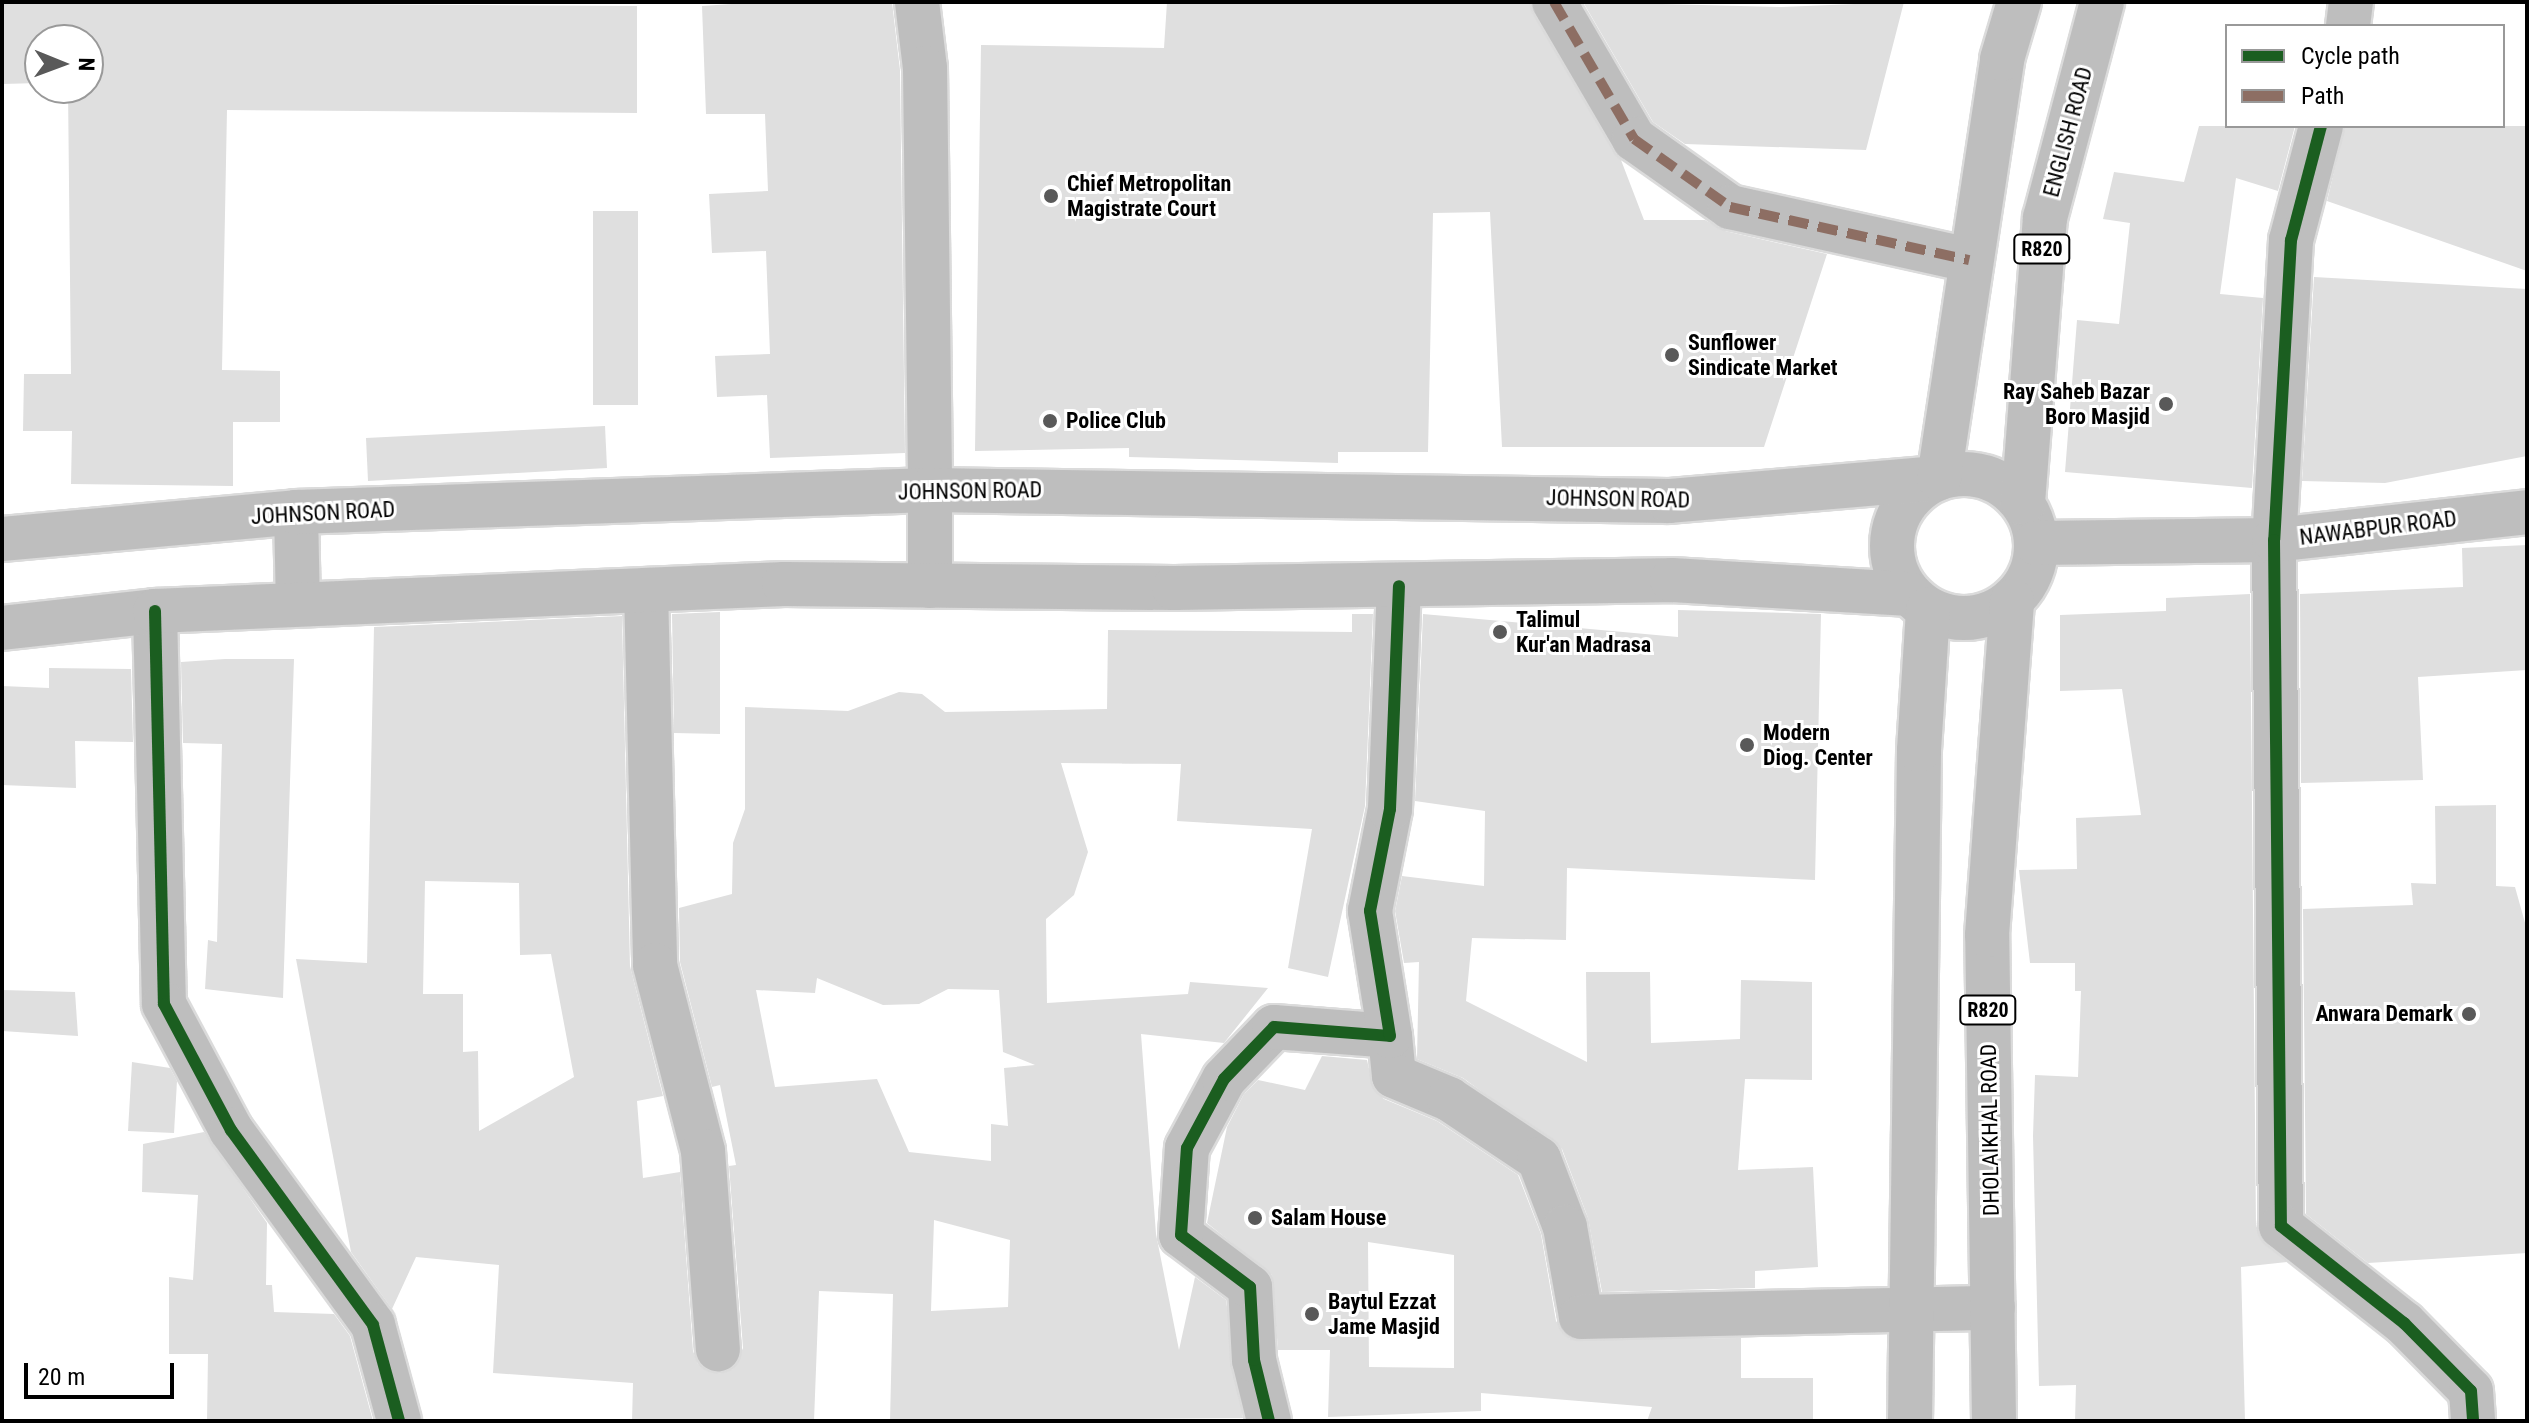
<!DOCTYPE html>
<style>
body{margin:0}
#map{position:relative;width:2529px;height:1423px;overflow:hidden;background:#fff;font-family:"Roboto Condensed",sans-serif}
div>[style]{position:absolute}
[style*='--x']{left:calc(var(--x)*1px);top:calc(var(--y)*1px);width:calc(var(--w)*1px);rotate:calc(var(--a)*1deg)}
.building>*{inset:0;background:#dfdfdf}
.roads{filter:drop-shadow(2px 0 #dbdbdb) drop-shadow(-2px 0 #dbdbdb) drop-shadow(0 2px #dbdbdb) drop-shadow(0 -2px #dbdbdb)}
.minor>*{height:44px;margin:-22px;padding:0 22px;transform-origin:22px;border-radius:22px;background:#bebebe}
.major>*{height:44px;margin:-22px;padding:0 22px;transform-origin:22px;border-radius:22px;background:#bebebe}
.major>.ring{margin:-22px;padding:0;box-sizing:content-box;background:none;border:44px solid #bebebe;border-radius:50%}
.quiet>*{height:10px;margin-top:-5px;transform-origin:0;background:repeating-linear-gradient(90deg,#8d6e63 0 20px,transparent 0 30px)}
.cycleway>*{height:12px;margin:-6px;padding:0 6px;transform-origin:6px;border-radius:6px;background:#1b5e20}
.dots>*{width:22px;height:22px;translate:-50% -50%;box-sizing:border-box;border:4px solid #fff;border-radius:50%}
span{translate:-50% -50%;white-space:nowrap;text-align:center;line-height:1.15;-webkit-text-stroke:6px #fff;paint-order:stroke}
.shield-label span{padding:2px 6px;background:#fff;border:2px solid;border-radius:6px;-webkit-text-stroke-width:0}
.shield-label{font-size:20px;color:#000;font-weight:700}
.street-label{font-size:22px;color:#000}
.poi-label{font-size:22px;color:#000;font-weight:700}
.left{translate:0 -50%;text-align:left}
.right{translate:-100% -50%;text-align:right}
.frame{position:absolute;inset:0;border:4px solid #000;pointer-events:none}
.legend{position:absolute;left:2225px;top:24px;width:280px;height:104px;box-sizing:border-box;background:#fff;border:2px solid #999;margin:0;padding:10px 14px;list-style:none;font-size:24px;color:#000}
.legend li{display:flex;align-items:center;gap:16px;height:40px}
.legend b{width:40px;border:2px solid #999}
.north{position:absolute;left:24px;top:24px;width:80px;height:80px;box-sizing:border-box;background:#fff;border:2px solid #999;border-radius:50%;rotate:91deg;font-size:22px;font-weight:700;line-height:32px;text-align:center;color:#000}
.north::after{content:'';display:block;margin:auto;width:28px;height:36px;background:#595959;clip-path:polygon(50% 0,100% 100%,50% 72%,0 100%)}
.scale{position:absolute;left:24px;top:1363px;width:150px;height:36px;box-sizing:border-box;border:4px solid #000;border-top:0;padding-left:10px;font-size:24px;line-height:28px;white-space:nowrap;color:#000;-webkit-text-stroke:6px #fff;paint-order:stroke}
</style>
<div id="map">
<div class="building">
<i style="clip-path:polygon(2px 2px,637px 6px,637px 113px,227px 110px,222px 370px,280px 371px,280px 422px,233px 422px,233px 486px,71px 484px,72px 431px,23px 431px,24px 374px,71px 374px,68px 88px,88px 88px,88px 40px,40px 40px,40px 83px,2px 84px)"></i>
<i style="clip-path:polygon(761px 2px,892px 2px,900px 70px,905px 453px,770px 458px,767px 395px,717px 397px,715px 356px,770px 354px,766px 251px,712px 253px,709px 194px,768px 191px,765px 114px,706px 114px,702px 6px)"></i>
<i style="clip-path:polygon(1167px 2px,1529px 2px,1621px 160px,1644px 220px,1705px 220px,1725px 231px,1827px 254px,1764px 447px,1502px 447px,1490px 212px,1433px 213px,1428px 452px,1338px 452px,1338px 463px,1129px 457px,1129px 448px,975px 451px,981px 45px,1164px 48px)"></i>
<i style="clip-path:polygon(1583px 2px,1781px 7px,1904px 2px,1866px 150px,1685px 144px,1653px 122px)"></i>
<i style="clip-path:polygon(2199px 126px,2295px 126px,2278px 191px,2236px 178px,2220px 294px,2263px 298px,2252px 488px,2065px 472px,2077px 320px,2119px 324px,2130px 223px,2103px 219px,2114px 172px,2184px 182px)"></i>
<i style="clip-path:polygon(2345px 126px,2527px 126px,2527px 271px,2327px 201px)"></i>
<i style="clip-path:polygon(593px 211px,638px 211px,638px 405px,593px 405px)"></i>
<i style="clip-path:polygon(2314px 277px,2527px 289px,2527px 456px,2385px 483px,2302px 481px)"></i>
<i style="clip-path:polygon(605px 426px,607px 468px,368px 481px,366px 438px)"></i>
<i style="clip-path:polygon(2527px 545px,2527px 670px,2418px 677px,2423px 780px,2301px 783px,2300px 594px,2463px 587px,2462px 548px)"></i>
<i style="clip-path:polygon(2250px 594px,2256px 1226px,2287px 1262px,2241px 1267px,2245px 1421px,2075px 1421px,2076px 1385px,2039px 1386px,2033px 1136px,2035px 1075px,2078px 1077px,2081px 991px,2075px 991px,2075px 963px,2030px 963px,2019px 870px,2077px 869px,2076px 818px,2141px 815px,2122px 689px,2060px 691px,2060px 615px,2166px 611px,2166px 598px)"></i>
<i style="clip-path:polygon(1678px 610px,1821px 614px,1815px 880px,1567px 868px,1566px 940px,1472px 938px,1466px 1001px,1587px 1062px,1586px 972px,1650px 972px,1651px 1043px,1740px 1039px,1741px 980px,1812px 982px,1812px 1080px,1745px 1079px,1738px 1170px,1813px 1167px,1818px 1267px,1755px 1271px,1755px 1288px,1602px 1292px,1588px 1218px,1562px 1149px,1463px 1078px,1417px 1059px,1419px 962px,1404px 963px,1395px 911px,1402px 876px,1484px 886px,1485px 811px,1415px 801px,1423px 614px,1678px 637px)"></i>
<i style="clip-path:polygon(720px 612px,720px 734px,674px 733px,672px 614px)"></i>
<i style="clip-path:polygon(evenodd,1352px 614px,1373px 614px,1365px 806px,1328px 977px,1288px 968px,1312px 829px,1177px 821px,1181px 764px,1061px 763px,1088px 852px,1074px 895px,1046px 919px,1047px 1003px,1188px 994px,1190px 982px,1268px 988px,1224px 1043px,1141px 1034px,1156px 1234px,1179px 1350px,1195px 1277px,1226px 1300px,1243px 1418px,890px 1421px,893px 1294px,819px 1291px,814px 1421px,632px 1421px,633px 1383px,493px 1373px,499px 1265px,416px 1257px,392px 1309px,351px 1252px,296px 959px,367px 963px,374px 627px,622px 616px,630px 966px,663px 1096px,637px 1101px,643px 1178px,680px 1172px,693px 1351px,698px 1364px,719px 1374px,733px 1369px,743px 1348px,729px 1166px,736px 1165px,720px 1085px,712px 1087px,680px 962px,679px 908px,732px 894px,733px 843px,745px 809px,745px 707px,848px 711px,899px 692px,922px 694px,945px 712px,1107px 709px,1108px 630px,1352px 632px,1352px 614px,425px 881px,519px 883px,520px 955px,551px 954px,574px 1077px,479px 1131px,478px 1051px,463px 1052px,463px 994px,423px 994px,425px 881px,1352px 614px,817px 978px,883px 1005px,919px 1004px,948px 989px,999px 990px,1003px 1052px,1035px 1065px,1004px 1068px,1008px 1126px,991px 1124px,991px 1161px,909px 1152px,877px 1079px,775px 1087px,756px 990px,815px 993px,817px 978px,1352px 614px,934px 1220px,1010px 1240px,1008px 1307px,931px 1311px,934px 1220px)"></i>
<i style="clip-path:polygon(225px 659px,294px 659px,283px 998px,205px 989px,208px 940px,217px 942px,222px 744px,183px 743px,181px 662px)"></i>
<i style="clip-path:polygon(49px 668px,131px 669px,133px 742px,75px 741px,76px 788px,2px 785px,2px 686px,49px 688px)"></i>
<i style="clip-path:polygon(2496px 805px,2496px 886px,2515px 887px,2527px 930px,2527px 1253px,2368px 1263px,2306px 1214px,2303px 909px,2413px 905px,2411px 883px,2436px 884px,2435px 806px)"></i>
<i style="clip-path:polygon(2px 990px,75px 992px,78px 1036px,2px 1031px)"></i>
<i style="clip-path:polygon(evenodd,1322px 1056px,1367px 1060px,1374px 1090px,1384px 1099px,1437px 1121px,1518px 1175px,1541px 1234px,1556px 1321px,1570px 1339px,1741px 1338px,1741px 1378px,1813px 1378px,1813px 1421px,1647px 1421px,1652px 1407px,1481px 1393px,1481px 1411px,1328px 1417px,1330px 1350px,1278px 1350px,1272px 1275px,1207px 1223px,1227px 1127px,1244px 1094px,1258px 1080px,1305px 1090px,1322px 1056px,1368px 1242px,1454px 1255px,1454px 1368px,1369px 1367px,1368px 1242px)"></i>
<i style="clip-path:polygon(132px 1062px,170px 1068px,177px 1081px,174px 1133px,128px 1131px)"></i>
<i style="clip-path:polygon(204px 1132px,267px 1223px,266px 1285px,272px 1285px,274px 1312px,334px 1314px,350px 1336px,373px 1421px,207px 1421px,208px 1354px,169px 1354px,169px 1277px,193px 1280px,198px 1195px,142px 1192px,143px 1144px)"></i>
</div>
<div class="roads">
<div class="minor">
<i style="--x:917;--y:2;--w:66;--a:83.1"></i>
<i style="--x:925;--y:68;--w:422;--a:89.3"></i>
<i style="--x:1554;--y:2;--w:159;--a:59.7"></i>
<i style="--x:1634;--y:139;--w:118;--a:35.3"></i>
<i style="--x:1730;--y:207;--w:245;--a:12.5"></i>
<i style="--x:2348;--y:26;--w:24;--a:-83"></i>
<i style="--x:2321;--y:126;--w:118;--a:104.7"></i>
<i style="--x:2291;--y:240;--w:300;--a:93.2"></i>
<i style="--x:2274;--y:540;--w:686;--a:89.42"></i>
<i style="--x:2281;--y:1226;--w:157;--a:38.3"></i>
<i style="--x:2404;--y:1323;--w:95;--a:45.4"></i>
<i style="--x:2471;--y:1391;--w:30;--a:86"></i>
<i style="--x:646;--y:590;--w:375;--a:88.6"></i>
<i style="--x:655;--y:965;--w:192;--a:75.5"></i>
<i style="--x:703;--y:1151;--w:199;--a:85.7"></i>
<i style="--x:155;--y:611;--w:393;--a:88.7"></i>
<i style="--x:164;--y:1004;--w:143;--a:62"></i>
<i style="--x:231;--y:1130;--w:241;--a:53.9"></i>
<i style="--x:373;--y:1325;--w:99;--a:74.8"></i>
<i style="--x:1390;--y:1036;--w:40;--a:84.3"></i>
<i style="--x:1394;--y:1076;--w:60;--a:22.7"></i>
<i style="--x:1449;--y:1099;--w:108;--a:33.7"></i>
<i style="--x:1539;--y:1159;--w:73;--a:69.1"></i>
<i style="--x:1565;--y:1227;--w:91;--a:79.9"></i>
<i style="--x:1581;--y:1317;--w:412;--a:-1.3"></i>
<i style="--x:1269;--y:1421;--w:63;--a:-103.8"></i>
<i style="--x:1254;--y:1360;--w:73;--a:-93.1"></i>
<i style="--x:1250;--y:1287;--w:86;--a:-143"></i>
<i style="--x:1181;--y:1235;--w:87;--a:-86.1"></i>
<i style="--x:1187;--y:1148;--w:78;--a:-61.8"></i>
<i style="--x:1224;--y:1079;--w:72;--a:-46.1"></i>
<i style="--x:1274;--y:1027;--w:116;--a:4.4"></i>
<i style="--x:1390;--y:1036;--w:127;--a:-99.1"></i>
<i style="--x:1370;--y:911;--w:104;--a:-78.9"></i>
<i style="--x:1390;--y:809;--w:223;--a:-87.7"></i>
</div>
<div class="major">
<i class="ring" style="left:1892px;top:474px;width:100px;height:100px"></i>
<i style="--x:2023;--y:503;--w:286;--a:-85.6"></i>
<i style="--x:2045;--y:218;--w:223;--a:-75.2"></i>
<i style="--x:296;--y:512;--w:92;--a:88.8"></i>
<i style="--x:2;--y:539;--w:295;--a:-5.2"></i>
<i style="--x:296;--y:512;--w:634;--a:-1.99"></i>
<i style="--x:930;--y:490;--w:739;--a:0.85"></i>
<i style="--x:1669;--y:501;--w:271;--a:-4.9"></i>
<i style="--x:1939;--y:478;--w:424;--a:-81.4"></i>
<i style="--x:2002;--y:59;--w:59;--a:-73.4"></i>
<i style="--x:2036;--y:543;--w:238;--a:-0.7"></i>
<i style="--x:2274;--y:540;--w:255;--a:-6.3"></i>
<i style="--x:930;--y:586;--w:96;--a:-90"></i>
<i style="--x:2;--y:628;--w:154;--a:-6.3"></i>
<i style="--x:155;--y:611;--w:630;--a:-2.46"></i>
<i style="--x:784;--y:584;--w:390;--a:0.6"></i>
<i style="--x:1174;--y:588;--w:498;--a:-0.9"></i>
<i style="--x:1672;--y:580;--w:238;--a:3.4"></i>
<i style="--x:1910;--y:1421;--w:671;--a:-89.23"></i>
<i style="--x:1919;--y:750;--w:141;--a:-86.3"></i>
<i style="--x:1994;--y:1421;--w:486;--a:-90.8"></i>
<i style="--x:1987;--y:935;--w:335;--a:-85.7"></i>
</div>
</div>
<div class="quiet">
<i style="--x:1554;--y:2;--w:159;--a:59.7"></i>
<i style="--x:1634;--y:139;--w:118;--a:35.3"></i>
<i style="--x:1730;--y:207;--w:245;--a:12.5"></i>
</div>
<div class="cycleway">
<i style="--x:2321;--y:126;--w:118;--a:104.7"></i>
<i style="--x:2291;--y:240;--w:300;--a:93.2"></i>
<i style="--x:2274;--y:540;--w:686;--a:89.42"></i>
<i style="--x:2281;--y:1226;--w:157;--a:38.3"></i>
<i style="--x:2404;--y:1323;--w:95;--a:45.4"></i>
<i style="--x:2471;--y:1391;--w:30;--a:86"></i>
<i style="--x:155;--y:611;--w:393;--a:88.7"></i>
<i style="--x:164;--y:1004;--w:143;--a:62"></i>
<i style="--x:231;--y:1130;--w:241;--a:53.9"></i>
<i style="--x:373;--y:1325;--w:99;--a:74.8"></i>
<i style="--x:1269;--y:1421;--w:63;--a:-103.8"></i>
<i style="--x:1254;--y:1360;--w:73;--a:-93.1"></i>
<i style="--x:1250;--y:1287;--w:86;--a:-143"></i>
<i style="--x:1181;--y:1235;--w:87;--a:-86.1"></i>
<i style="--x:1187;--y:1148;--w:78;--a:-61.8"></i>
<i style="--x:1224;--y:1079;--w:72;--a:-46.1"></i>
<i style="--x:1274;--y:1027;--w:116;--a:4.4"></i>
<i style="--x:1390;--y:1036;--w:127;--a:-99.1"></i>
<i style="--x:1370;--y:911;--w:104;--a:-78.9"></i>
<i style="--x:1390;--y:809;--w:223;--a:-87.7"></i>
</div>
<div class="dots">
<i style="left:1051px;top:196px;background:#595959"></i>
<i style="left:1672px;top:355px;background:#595959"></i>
<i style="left:2166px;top:404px;background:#595959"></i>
<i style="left:1050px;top:421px;background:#595959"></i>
<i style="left:1500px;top:632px;background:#595959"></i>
<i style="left:1747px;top:745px;background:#595959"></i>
<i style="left:2469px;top:1014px;background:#595959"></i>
<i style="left:1255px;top:1218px;background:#595959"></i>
<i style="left:1312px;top:1314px;background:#595959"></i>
</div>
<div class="shield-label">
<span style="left:2042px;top:249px">R820</span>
<span style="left:1988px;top:1010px">R820</span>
</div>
<div class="street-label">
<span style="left:2068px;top:132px;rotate:-75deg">ENGLISH ROAD</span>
<span style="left:970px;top:491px;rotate:-1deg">JOHNSON ROAD</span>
<span style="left:1618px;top:499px;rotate:1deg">JOHNSON ROAD</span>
<span style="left:323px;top:513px;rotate:-3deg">JOHNSON ROAD</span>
<span style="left:2378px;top:528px;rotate:-7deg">NAWABPUR ROAD</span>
<span style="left:1990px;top:1130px;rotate:-91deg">DHOLAIKHAL ROAD</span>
</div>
<div class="poi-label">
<span class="left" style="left:1067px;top:196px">Chief Metropolitan<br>Magistrate Court</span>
<span class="left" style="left:1688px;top:355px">Sunflower<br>Sindicate Market</span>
<span class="right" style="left:2150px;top:404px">Ray Saheb Bazar<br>Boro Masjid</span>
<span class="left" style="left:1066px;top:421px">Police Club</span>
<span class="left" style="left:1516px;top:632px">Talimul<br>Kur'an Madrasa</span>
<span class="left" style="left:1763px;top:745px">Modern<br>Diog. Center</span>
<span class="right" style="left:2453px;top:1014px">Anwara Demark</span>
<span class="left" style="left:1271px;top:1218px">Salam House</span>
<span class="left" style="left:1328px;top:1314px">Baytul Ezzat<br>Jame Masjid</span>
</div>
<div class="frame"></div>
<ul class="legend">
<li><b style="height:10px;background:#1b5e20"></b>Cycle path</li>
<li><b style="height:10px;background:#8d6e63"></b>Path</li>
</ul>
<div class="north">N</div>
<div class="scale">20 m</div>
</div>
